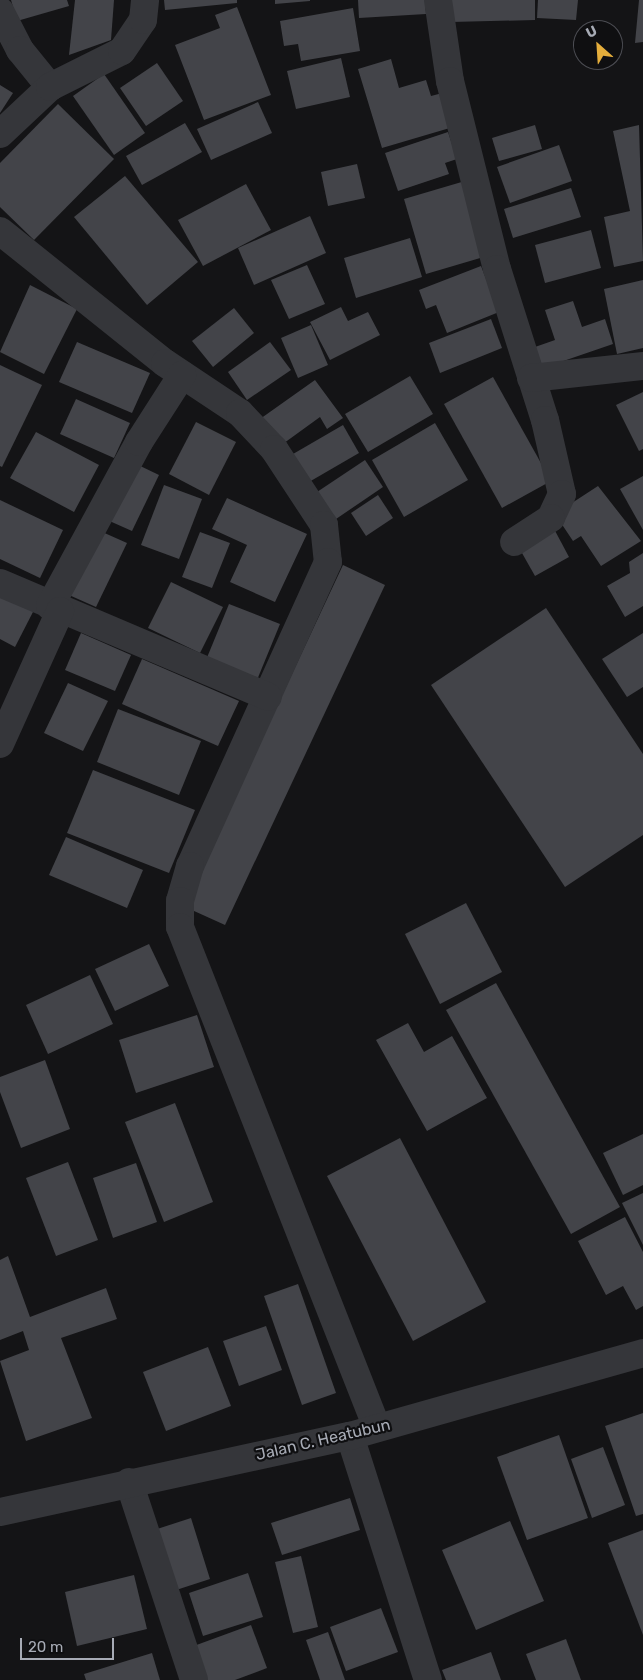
<!DOCTYPE html>
<style>
body{margin:0}
#map{position:relative;width:643px;height:1680px;overflow:hidden;background:#141416;font-family:Rubik,sans-serif}
div>[style]{position:absolute}
[style*='--x']{left:calc(var(--x)*1px);top:calc(var(--y)*1px);width:calc(var(--w)*1px);rotate:calc(var(--a)*1deg)}
.building>*{inset:0;background:#434449}
.street>*{height:28px;margin:-14px;padding:0 14px;transform-origin:14px;border-radius:14px;background:#35363a}
span{translate:-50% -50%;white-space:nowrap;text-align:center;line-height:1.15;-webkit-text-stroke:4.5px #0f0f11;paint-order:stroke}
.street-label{font-size:16px;color:#a7abb5}
.north{position:absolute;left:573px;top:20px;width:50px;height:50px;box-sizing:border-box;background:#0f0f11;border:1px solid #4c4d53;border-radius:50%;rotate:334deg;font-size:14px;font-weight:700;line-height:20px;text-align:center;color:#a7abb5}
.north::after{content:'';display:block;margin:auto;width:18px;height:22px;background:#e5ae3c;clip-path:polygon(50% 0,100% 100%,50% 72%,0 100%)}
.scale{position:absolute;left:20px;top:1638px;width:94px;height:22px;box-sizing:border-box;border:2px solid #a7abb5;border-top:0;padding-left:6px;font-size:15px;line-height:18px;white-space:nowrap;color:#a7abb5;-webkit-text-stroke:4px #0f0f11;paint-order:stroke}
</style>
<div id="map">
<div class="building">
<i style="clip-path:polygon(11px 0,67px 0,69px 6px,17px 21px)"></i>
<i style="clip-path:polygon(75px 0,114px 0,111px 40px,69px 55px)"></i>
<i style="clip-path:polygon(164px 0,237px 0,237px 3px,165px 10px)"></i>
<i style="clip-path:polygon(275px 0,310px 0,310px 1px,275px 4px)"></i>
<i style="clip-path:polygon(358px 0,425px 0,426px 14px,359px 18px)"></i>
<i style="clip-path:polygon(451px 0,535px 0,535px 20px,451px 22px)"></i>
<i style="clip-path:polygon(538px 0,578px 0,576px 20px,537px 18px)"></i>
<i style="clip-path:polygon(639px 0,643px 0,643px 42px,635px 43px)"></i>
<i style="clip-path:polygon(237px 7px,271px 95px,204px 120px,175px 45px,220px 28px,215px 15px)"></i>
<i style="clip-path:polygon(353px 8px,360px 51px,301px 61px,298px 44px,284px 46px,280px 21px)"></i>
<i style="clip-path:polygon(341px 58px,350px 97px,296px 109px,287px 71px)"></i>
<i style="clip-path:polygon(391px 59px,399px 88px,426px 80px,431px 96px,450px 91px,460px 125px,382px 148px,358px 69px)"></i>
<i style="clip-path:polygon(157px 63px,183px 101px,146px 126px,120px 88px)"></i>
<i style="clip-path:polygon(104px 74px,145px 133px,114px 155px,73px 96px)"></i>
<i style="clip-path:polygon(0 85px,13px 93px,0 113px)"></i>
<i style="clip-path:polygon(258px 102px,272px 133px,211px 160px,197px 129px)"></i>
<i style="clip-path:polygon(58px 104px,114px 159px,34px 240px,0 207px,0 163px)"></i>
<i style="clip-path:polygon(185px 123px,202px 152px,142px 185px,126px 156px)"></i>
<i style="clip-path:polygon(535px 125px,542px 149px,499px 161px,492px 138px)"></i>
<i style="clip-path:polygon(639px 125px,643px 261px,614px 267px,604px 217px,630px 211px,613px 131px)"></i>
<i style="clip-path:polygon(448px 132px,457px 159px,445px 163px,449px 174px,398px 191px,385px 153px)"></i>
<i style="clip-path:polygon(559px 145px,572px 181px,510px 203px,497px 167px)"></i>
<i style="clip-path:polygon(357px 164px,365px 198px,328px 206px,321px 172px)"></i>
<i style="clip-path:polygon(125px 176px,198px 262px,147px 305px,74px 217px)"></i>
<i style="clip-path:polygon(465px 181px,487px 256px,426px 274px,404px 199px)"></i>
<i style="clip-path:polygon(246px 184px,271px 230px,203px 266px,178px 220px)"></i>
<i style="clip-path:polygon(571px 188px,581px 217px,513px 238px,504px 209px)"></i>
<i style="clip-path:polygon(310px 216px,326px 253px,254px 285px,238px 248px)"></i>
<i style="clip-path:polygon(591px 230px,601px 268px,545px 283px,535px 245px)"></i>
<i style="clip-path:polygon(410px 238px,422px 277px,356px 298px,344px 258px)"></i>
<i style="clip-path:polygon(307px 265px,325px 304px,289px 319px,271px 280px)"></i>
<i style="clip-path:polygon(481px 266px,499px 312px,447px 333px,436px 305px,426px 309px,419px 290px)"></i>
<i style="clip-path:polygon(643px 280px,643px 348px,617px 354px,604px 289px)"></i>
<i style="clip-path:polygon(30px 285px,77px 309px,44px 374px,0 352px)"></i>
<i style="clip-path:polygon(573px 301px,582px 327px,605px 319px,613px 344px,543px 368px,535px 347px,555px 340px,545px 310px)"></i>
<i style="clip-path:polygon(341px 307px,348px 321px,368px 312px,380px 335px,330px 360px,310px 322px)"></i>
<i style="clip-path:polygon(234px 308px,254px 333px,213px 367px,192px 341px)"></i>
<i style="clip-path:polygon(491px 319px,502px 348px,440px 373px,429px 343px)"></i>
<i style="clip-path:polygon(311px 325px,328px 365px,298px 378px,281px 338px)"></i>
<i style="clip-path:polygon(77px 342px,150px 373px,132px 413px,59px 382px)"></i>
<i style="clip-path:polygon(270px 342px,291px 370px,247px 400px,228px 372px)"></i>
<i style="clip-path:polygon(0 365px,42px 385px,2px 467px,0 466px)"></i>
<i style="clip-path:polygon(410px 376px,433px 414px,368px 452px,345px 414px)"></i>
<i style="clip-path:polygon(493px 377px,551px 481px,502px 508px,444px 404px)"></i>
<i style="clip-path:polygon(315px 380px,343px 418px,327px 429px,320px 417px,280px 446px,260px 419px)"></i>
<i style="clip-path:polygon(643px 392px,643px 449px,639px 451px,616px 405px)"></i>
<i style="clip-path:polygon(76px 399px,130px 423px,114px 458px,60px 434px)"></i>
<i style="clip-path:polygon(196px 422px,236px 442px,209px 495px,169px 474px)"></i>
<i style="clip-path:polygon(435px 423px,468px 480px,404px 517px,372px 460px)"></i>
<i style="clip-path:polygon(343px 425px,359px 453px,309px 482px,293px 454px)"></i>
<i style="clip-path:polygon(36px 432px,99px 465px,74px 512px,10px 478px)"></i>
<i style="clip-path:polygon(365px 460px,383px 487px,336px 519px,317px 492px)"></i>
<i style="clip-path:polygon(132px 462px,159px 475px,132px 531px,105px 519px)"></i>
<i style="clip-path:polygon(643px 476px,643px 530px,620px 489px)"></i>
<i style="clip-path:polygon(164px 485px,202px 499px,179px 559px,141px 545px)"></i>
<i style="clip-path:polygon(598px 486px,641px 541px,601px 566px,581px 536px,573px 541px,555px 514px)"></i>
<i style="clip-path:polygon(378px 495px,393px 518px,366px 536px,351px 513px)"></i>
<i style="clip-path:polygon(227px 498px,307px 534px,275px 602px,230px 582px,247px 545px,212px 529px)"></i>
<i style="clip-path:polygon(0 500px,63px 530px,40px 578px,0 559px)"></i>
<i style="clip-path:polygon(553px 527px,569px 557px,535px 576px,518px 546px)"></i>
<i style="clip-path:polygon(100px 531px,127px 543px,96px 607px,69px 595px)"></i>
<i style="clip-path:polygon(200px 532px,230px 543px,212px 588px,182px 577px)"></i>
<i style="clip-path:polygon(643px 553px,643px 606px,625px 617px,607px 586px,630px 573px,629px 562px)"></i>
<i style="clip-path:polygon(343px 565px,385px 585px,225px 925px,183px 906px)"></i>
<i style="clip-path:polygon(171px 582px,223px 607px,200px 653px,148px 628px)"></i>
<i style="clip-path:polygon(0 593px,34px 610px,15px 647px,0 639px)"></i>
<i style="clip-path:polygon(229px 604px,280px 624px,257px 680px,206px 660px)"></i>
<i style="clip-path:polygon(546px 608px,643px 754px,643px 835px,565px 887px,431px 685px)"></i>
<i style="clip-path:polygon(81px 633px,131px 655px,115px 691px,65px 670px)"></i>
<i style="clip-path:polygon(643px 633px,643px 687px,627px 697px,602px 659px)"></i>
<i style="clip-path:polygon(142px 659px,239px 701px,218px 746px,122px 704px)"></i>
<i style="clip-path:polygon(68px 683px,108px 701px,83px 751px,44px 733px)"></i>
<i style="clip-path:polygon(118px 709px,201px 741px,179px 795px,97px 762px)"></i>
<i style="clip-path:polygon(93px 770px,195px 810px,169px 873px,67px 833px)"></i>
<i style="clip-path:polygon(66px 837px,143px 870px,127px 908px,49px 875px)"></i>
<i style="clip-path:polygon(466px 903px,502px 972px,440px 1004px,405px 934px)"></i>
<i style="clip-path:polygon(149px 944px,169px 986px,115px 1011px,95px 969px)"></i>
<i style="clip-path:polygon(90px 975px,113px 1024px,48px 1054px,26px 1005px)"></i>
<i style="clip-path:polygon(496px 983px,620px 1207px,571px 1234px,446px 1010px)"></i>
<i style="clip-path:polygon(197px 1015px,214px 1067px,136px 1093px,119px 1040px)"></i>
<i style="clip-path:polygon(408px 1023px,424px 1052px,452px 1036px,487px 1098px,427px 1131px,376px 1040px)"></i>
<i style="clip-path:polygon(45px 1060px,70px 1129px,21px 1148px,0 1092px,0 1077px)"></i>
<i style="clip-path:polygon(175px 1103px,213px 1202px,164px 1222px,125px 1122px)"></i>
<i style="clip-path:polygon(643px 1134px,643px 1185px,623px 1195px,603px 1153px)"></i>
<i style="clip-path:polygon(400px 1138px,486px 1302px,413px 1341px,327px 1176px)"></i>
<i style="clip-path:polygon(68px 1162px,98px 1240px,56px 1256px,26px 1178px)"></i>
<i style="clip-path:polygon(136px 1163px,157px 1222px,113px 1238px,93px 1178px)"></i>
<i style="clip-path:polygon(643px 1193px,643px 1245px,622px 1203px)"></i>
<i style="clip-path:polygon(625px 1217px,643px 1252px,643px 1306px,636px 1310px,623px 1286px,606px 1295px,578px 1241px)"></i>
<i style="clip-path:polygon(8px 1256px,30px 1317px,106px 1288px,117px 1319px,61px 1338px,92px 1418px,26px 1441px,0 1361px,29px 1350px,23px 1331px,0 1340px,0 1260px)"></i>
<i style="clip-path:polygon(298px 1284px,336px 1393px,302px 1405px,264px 1296px)"></i>
<i style="clip-path:polygon(266px 1326px,282px 1370px,239px 1386px,223px 1341px)"></i>
<i style="clip-path:polygon(208px 1347px,231px 1406px,166px 1431px,143px 1372px)"></i>
<i style="clip-path:polygon(643px 1413px,643px 1514px,636px 1516px,605px 1426px)"></i>
<i style="clip-path:polygon(559px 1435px,588px 1518px,527px 1540px,497px 1457px)"></i>
<i style="clip-path:polygon(603px 1447px,625px 1505px,592px 1518px,571px 1459px)"></i>
<i style="clip-path:polygon(350px 1498px,360px 1530px,282px 1555px,271px 1523px)"></i>
<i style="clip-path:polygon(191px 1518px,210px 1579px,170px 1592px,151px 1531px)"></i>
<i style="clip-path:polygon(510px 1521px,544px 1601px,476px 1630px,442px 1550px)"></i>
<i style="clip-path:polygon(643px 1530px,643px 1635px,608px 1543px)"></i>
<i style="clip-path:polygon(301px 1556px,318px 1627px,293px 1633px,275px 1562px)"></i>
<i style="clip-path:polygon(248px 1573px,263px 1617px,203px 1636px,189px 1593px)"></i>
<i style="clip-path:polygon(134px 1575px,147px 1629px,77px 1646px,65px 1592px)"></i>
<i style="clip-path:polygon(381px 1608px,398px 1652px,346px 1671px,330px 1627px)"></i>
<i style="clip-path:polygon(251px 1625px,267px 1668px,235px 1680px,203px 1680px,191px 1647px)"></i>
<i style="clip-path:polygon(328px 1632px,345px 1680px,320px 1680px,306px 1640px)"></i>
<i style="clip-path:polygon(566px 1639px,581px 1680px,536px 1680px,526px 1654px)"></i>
<i style="clip-path:polygon(491px 1652px,501px 1680px,446px 1680px,442px 1670px)"></i>
<i style="clip-path:polygon(152px 1653px,160px 1680px,86px 1680px,84px 1674px)"></i>
</div>
<div class="street">
<i style="--x:438;--y:0;--w:82;--a:81.6"></i>
<i style="--x:450;--y:81;--w:194;--a:76"></i>
<i style="--x:497;--y:269;--w:158;--a:72.4"></i>
<i style="--x:545;--y:420;--w:76;--a:77.1"></i>
<i style="--x:562;--y:494;--w:26;--a:115"></i>
<i style="--x:551;--y:518;--w:44;--a:147"></i>
<i style="--x:0;--y:11;--w:44;--a:62.9"></i>
<i style="--x:20;--y:50;--w:48;--a:51"></i>
<i style="--x:0;--y:134;--w:69;--a:-43.2"></i>
<i style="--x:50;--y:87;--w:80;--a:-26.6"></i>
<i style="--x:122;--y:51;--w:37;--a:-56"></i>
<i style="--x:143;--y:20;--w:20;--a:-84"></i>
<i style="--x:0;--y:231;--w:211;--a:38.7"></i>
<i style="--x:165;--y:363;--w:90;--a:33.7"></i>
<i style="--x:240;--y:413;--w:50;--a:46.6"></i>
<i style="--x:274;--y:449;--w:91;--a:56.7"></i>
<i style="--x:324;--y:525;--w:37;--a:84"></i>
<i style="--x:328;--y:562;--w:334;--a:114.4"></i>
<i style="--x:190;--y:866;--w:36;--a:106"></i>
<i style="--x:180;--y:901;--w:26;--a:90"></i>
<i style="--x:180;--y:927;--w:538;--a:68.53"></i>
<i style="--x:531;--y:378;--w:113;--a:-6.1"></i>
<i style="--x:0;--y:583;--w:291;--a:23"></i>
<i style="--x:50;--y:606;--w:187;--a:-61.5"></i>
<i style="--x:139;--y:442;--w:80;--a:-57.3"></i>
<i style="--x:0;--y:744;--w:146;--a:-65.7"></i>
<i style="--x:350;--y:1436;--w:256;--a:72.3"></i>
<i style="--x:129;--y:1482;--w:208;--a:71.8"></i>
<i style="--x:0;--y:1512;--w:358;--a:-12.3"></i>
<i style="--x:350;--y:1436;--w:305;--a:-15.8"></i>
</div>
<div class="street-label">
<span style="left:323px;top:1440px;rotate:-13deg">Jalan C. Heatubun</span>
</div>
<div class="north">U</div>
<div class="scale">20 m</div>
</div>
